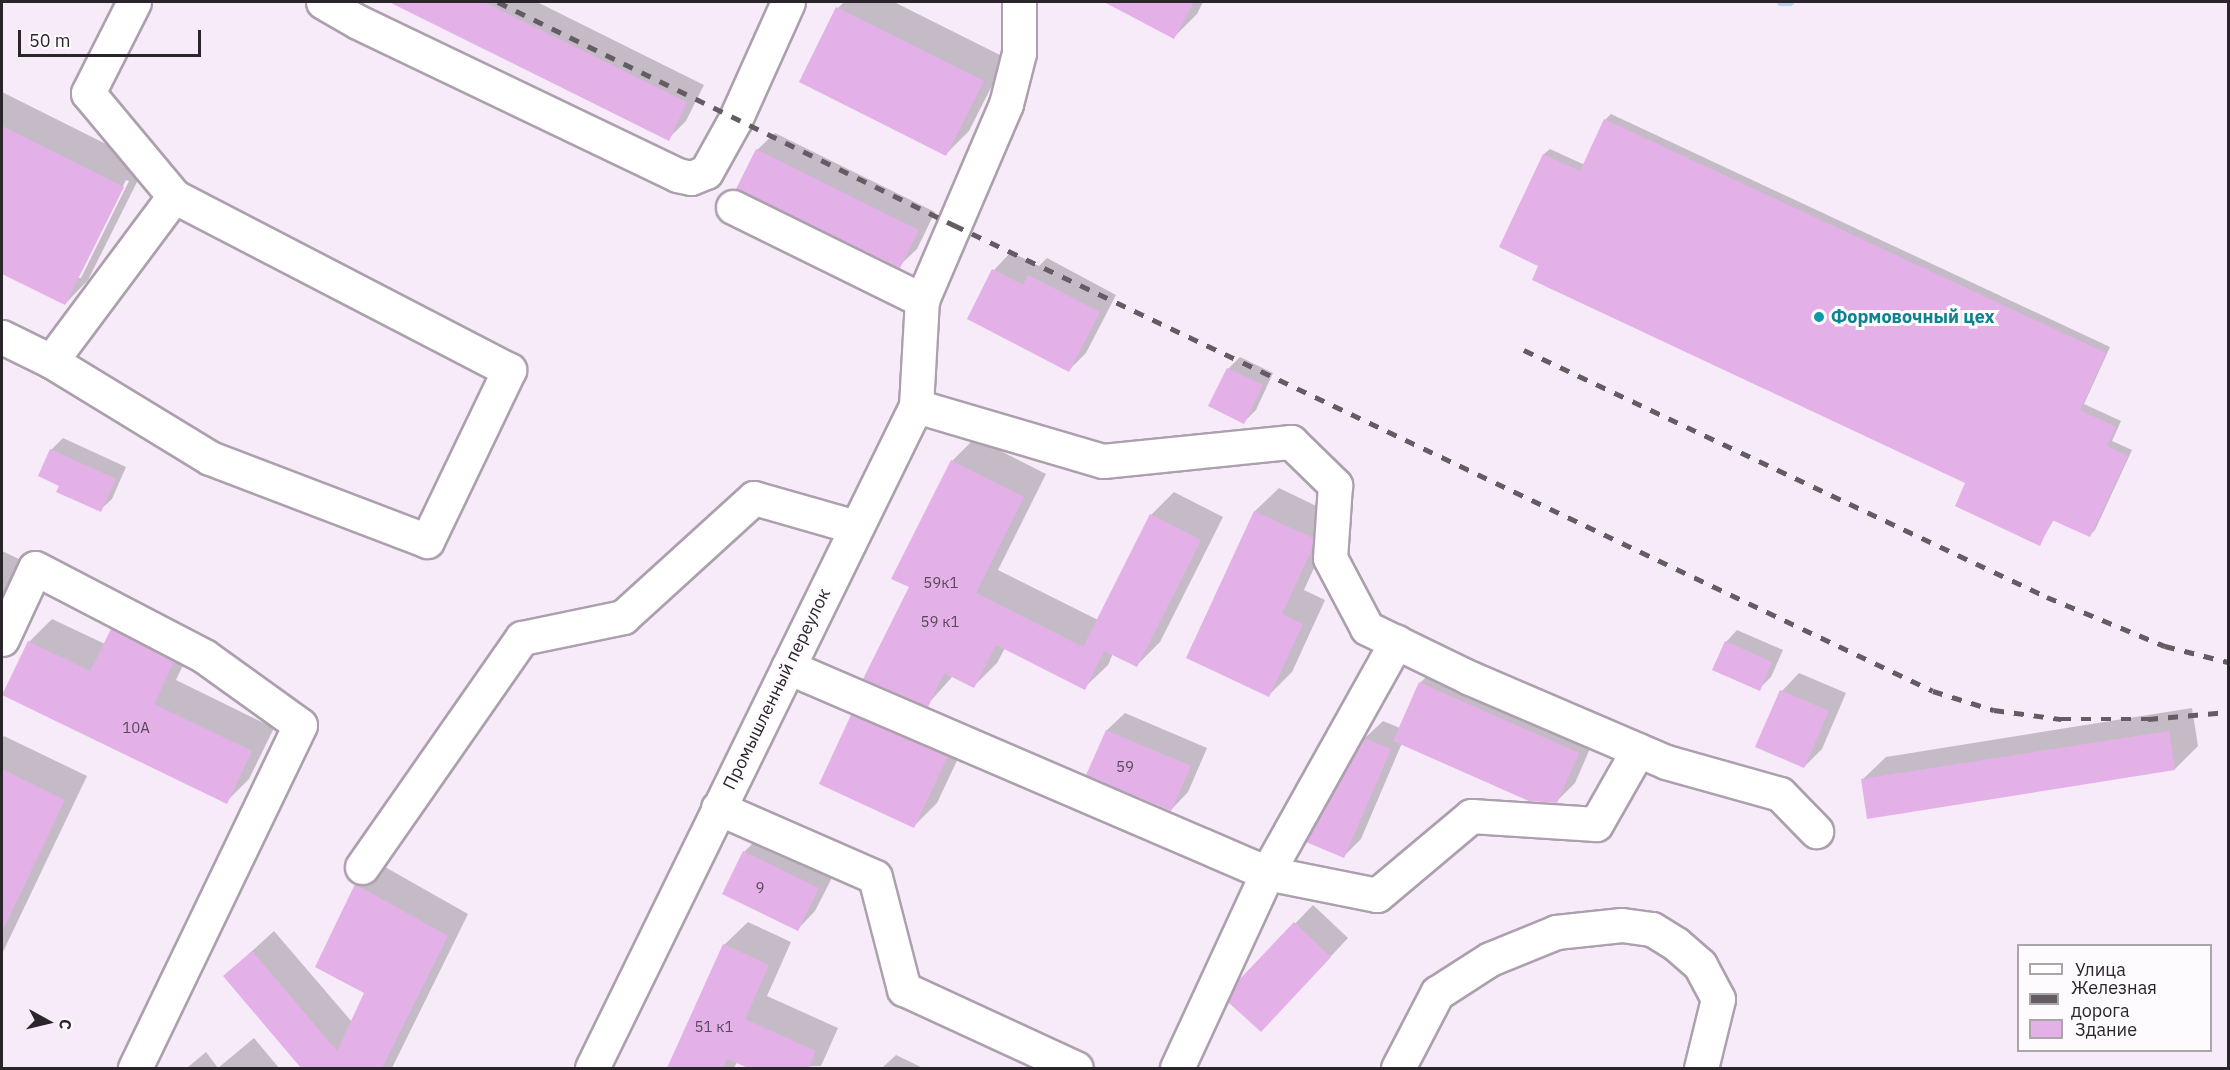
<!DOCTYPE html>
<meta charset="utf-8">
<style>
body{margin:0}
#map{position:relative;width:2230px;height:1070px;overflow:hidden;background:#f7eaf9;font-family:"IBM Plex Sans",sans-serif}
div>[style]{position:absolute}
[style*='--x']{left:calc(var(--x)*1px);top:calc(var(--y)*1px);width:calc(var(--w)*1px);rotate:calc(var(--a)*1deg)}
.shadow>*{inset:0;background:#0003}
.stream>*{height:8px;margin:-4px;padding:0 4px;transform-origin:4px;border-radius:4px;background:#bad2f5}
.building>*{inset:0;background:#e3b1e7}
.roads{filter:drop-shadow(2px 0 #ada0ae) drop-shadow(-2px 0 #ada0ae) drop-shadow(0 2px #ada0ae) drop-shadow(0 -2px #ada0ae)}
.minor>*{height:33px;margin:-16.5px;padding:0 16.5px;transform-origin:16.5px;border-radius:16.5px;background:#fff}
.rail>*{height:4.5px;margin-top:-2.25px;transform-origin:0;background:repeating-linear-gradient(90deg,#635c63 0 10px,transparent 0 20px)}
.dots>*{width:16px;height:16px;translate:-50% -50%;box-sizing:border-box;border:3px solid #fefbfe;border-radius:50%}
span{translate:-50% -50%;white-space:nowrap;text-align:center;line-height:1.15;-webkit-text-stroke:6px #fefbfe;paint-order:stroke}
.number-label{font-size:15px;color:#584859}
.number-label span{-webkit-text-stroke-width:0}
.culture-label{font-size:18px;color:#0d838f;font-weight:700}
.left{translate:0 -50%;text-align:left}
.street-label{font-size:18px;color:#2a252a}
.frame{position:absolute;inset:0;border:3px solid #2a252a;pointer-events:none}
.legend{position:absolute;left:2017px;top:944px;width:195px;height:108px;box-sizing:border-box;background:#fefbfe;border:2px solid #a9a5a9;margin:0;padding:8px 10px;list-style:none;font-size:18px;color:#2a252a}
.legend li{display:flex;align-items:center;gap:12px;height:30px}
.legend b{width:30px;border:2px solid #a9a5a9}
.north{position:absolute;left:18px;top:992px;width:60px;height:60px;-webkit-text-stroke:4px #fefbfe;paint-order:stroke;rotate:98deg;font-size:16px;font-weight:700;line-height:24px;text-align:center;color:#2a252a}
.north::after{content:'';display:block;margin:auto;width:21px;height:27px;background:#2a252a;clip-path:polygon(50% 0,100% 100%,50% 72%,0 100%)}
.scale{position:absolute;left:18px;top:30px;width:183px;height:27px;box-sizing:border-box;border:3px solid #2a252a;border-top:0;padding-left:8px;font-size:18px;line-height:21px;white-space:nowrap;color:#2a252a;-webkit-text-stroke:4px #fefbfe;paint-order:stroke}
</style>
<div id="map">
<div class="shadow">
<i style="clip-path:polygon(392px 2px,537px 2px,704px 85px,686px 121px,668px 139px)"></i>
<i style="clip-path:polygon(844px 2px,894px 2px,1006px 58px,969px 131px,946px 154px,838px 8px)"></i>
<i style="clip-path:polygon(1107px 2px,1203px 2px,1197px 14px,1174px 37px)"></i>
<i style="clip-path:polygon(evenodd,2px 92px,146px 164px,88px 280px,65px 304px,2px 272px,2px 92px,126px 180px,129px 181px,81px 278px,77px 278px,126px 180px)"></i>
<i style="clip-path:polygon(1611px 114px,2110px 347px,2084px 404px,2121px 421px,2112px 441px,2132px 450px,2095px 530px,2090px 535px,2054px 519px,2040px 544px,1967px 482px,1501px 247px,1544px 154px,1550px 149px,1585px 165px,1605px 120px)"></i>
<i style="clip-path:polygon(775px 133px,935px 212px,917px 249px,899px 266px,757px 150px)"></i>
<i style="clip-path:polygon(1011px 252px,1039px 266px,1047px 258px,1116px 295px,1086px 353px,1069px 370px,969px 318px,994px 270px)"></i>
<i style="clip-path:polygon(1240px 357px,1273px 373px,1256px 410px,1244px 422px,1228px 369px)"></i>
<i style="clip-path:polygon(63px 438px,126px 467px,112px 499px,100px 510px,60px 485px,51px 450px)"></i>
<i style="clip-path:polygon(975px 438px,1046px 474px,998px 570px,1098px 620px,1151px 515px,1174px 492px,1223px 517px,1160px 642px,1137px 665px,1113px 653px,1108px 665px,1084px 688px,1005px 648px,997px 663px,974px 686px,953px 676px,927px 705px,911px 587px,952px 461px)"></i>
<i style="clip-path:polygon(1279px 488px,1335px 515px,1334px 524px,1304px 590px,1325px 600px,1292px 672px,1269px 695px,1188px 657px,1255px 511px)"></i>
<i style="clip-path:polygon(2px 551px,21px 560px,2px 599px)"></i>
<i style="clip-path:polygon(135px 606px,196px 638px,176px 680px,274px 728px,249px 779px,226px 802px,29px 642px,52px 619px,105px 644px,112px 629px)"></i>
<i style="clip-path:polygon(1737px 630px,1783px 650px,1771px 677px,1759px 689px,1726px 642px)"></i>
<i style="clip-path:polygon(1438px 665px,1596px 735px,1575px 783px,1557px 801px,1402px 743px,1361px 839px,1344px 856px,1308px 841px,1365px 738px,1383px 721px,1400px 728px,1420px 683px)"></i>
<i style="clip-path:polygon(1799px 673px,1846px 693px,1822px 749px,1804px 767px,1757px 746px,1782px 691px)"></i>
<i style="clip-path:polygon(876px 692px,970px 733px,937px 803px,913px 827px,821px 783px,853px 716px)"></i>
<i style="clip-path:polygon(2192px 708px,2198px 746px,2175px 769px,1862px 780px,1886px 757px)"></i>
<i style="clip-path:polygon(1125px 713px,1207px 748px,1188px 792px,1171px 810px,1088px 774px,1107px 730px)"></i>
<i style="clip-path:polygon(4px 736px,87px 776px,2px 954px,2px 739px)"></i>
<i style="clip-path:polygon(762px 834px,836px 870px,815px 911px,798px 929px,744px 852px)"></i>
<i style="clip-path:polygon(378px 863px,468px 914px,392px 1068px,303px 1068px,225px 976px,274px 931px,352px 1022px,366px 992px,317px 967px,356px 885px)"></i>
<i style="clip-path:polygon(1313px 905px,1348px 938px,1278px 1013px,1238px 983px)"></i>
<i style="clip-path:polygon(748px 922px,791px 942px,767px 996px,838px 1028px,821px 1066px,751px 1068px,737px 1062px,734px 1068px,668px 1068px,724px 945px)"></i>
<i style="clip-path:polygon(254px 1038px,279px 1068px,187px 1068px,206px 1052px,218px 1068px)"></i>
<i style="clip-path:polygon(896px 1055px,923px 1068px,882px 1068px)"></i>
</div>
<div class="stream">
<i style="--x:1781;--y:2;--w:9;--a:0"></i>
</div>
<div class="building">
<i style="clip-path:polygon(389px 2px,484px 2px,687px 102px,669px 141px)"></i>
<i style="clip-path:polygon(1104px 2px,1194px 2px,1174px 39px)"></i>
<i style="clip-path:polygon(836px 7px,984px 81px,946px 156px,799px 82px)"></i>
<i style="clip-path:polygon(1604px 119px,2106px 353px,2080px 410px,2116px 427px,2107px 446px,2128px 456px,2090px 537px,2052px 520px,2040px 546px,1955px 506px,1965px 483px,1532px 280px,1538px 266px,1499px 247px,1543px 154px,1580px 171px)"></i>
<i style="clip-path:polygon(2px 126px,124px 187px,65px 305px,2px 274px)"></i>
<i style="clip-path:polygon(756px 149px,919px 230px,900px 268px,736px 189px)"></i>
<i style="clip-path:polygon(992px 269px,1023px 285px,1028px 275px,1100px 312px,1069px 372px,967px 319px)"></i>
<i style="clip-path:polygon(1227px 368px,1263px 385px,1244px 424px,1208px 406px)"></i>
<i style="clip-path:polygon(50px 449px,116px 479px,101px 512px,56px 492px,59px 486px,38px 476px)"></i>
<i style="clip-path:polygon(951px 460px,1024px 497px,976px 593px,1083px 647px,1150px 514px,1201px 540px,1137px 667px,1104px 651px,1085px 690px,996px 645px,974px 688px,944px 673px,928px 707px,863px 679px,909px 587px,891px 579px)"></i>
<i style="clip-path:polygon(1254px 511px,1313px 538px,1312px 549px,1282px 614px,1303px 624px,1269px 697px,1186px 658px)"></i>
<i style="clip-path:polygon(111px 629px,174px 662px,154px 704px,252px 751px,227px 804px,2px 695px,28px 641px,90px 671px)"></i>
<i style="clip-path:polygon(1725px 641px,1772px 662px,1760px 691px,1712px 670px)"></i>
<i style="clip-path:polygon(1419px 682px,1579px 753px,1557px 803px,1529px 801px,1393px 741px)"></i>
<i style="clip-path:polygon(1780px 690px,1829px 711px,1804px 768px,1755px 747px)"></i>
<i style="clip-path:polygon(851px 715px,948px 756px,914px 828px,819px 784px)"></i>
<i style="clip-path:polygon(1106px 730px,1191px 766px,1171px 811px,1086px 775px)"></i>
<i style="clip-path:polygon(2169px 731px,2175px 770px,1867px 819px,1861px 779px)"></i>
<i style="clip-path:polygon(1364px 738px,1391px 749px,1344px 858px,1306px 842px)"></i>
<i style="clip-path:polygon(2px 769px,65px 800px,2px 932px)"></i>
<i style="clip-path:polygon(743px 851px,819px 888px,798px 931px,722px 894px)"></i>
<i style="clip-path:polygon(355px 884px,448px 936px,382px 1068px,301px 1068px,223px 976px,252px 951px,337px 1051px,364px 993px,315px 967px)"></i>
<i style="clip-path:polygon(1294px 922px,1331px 957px,1261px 1032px,1228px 1002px,1237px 982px)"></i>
<i style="clip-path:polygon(723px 944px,769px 965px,745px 1019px,816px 1051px,808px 1068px,748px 1068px,727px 1059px,723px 1068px,667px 1068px)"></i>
</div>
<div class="roads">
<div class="minor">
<i style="--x:323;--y:2;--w:40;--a:29.7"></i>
<i style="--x:358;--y:22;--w:354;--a:25.6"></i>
<i style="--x:677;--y:175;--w:14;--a:12"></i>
<i style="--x:691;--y:178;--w:16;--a:-22"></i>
<i style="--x:706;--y:172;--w:60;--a:-60.9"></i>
<i style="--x:735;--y:120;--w:129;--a:-65.8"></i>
<i style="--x:733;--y:207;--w:211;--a:26.2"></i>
<i style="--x:2;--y:337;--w:55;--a:26.1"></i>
<i style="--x:51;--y:361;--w:206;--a:-53.3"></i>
<i style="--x:174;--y:196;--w:134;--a:-129.9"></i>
<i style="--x:88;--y:93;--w:102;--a:-63.2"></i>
<i style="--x:51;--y:361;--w:186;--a:31.4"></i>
<i style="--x:210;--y:458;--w:232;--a:20.9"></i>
<i style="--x:427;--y:541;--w:190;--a:-64.4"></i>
<i style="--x:509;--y:370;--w:377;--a:-152.6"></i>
<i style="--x:916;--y:406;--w:195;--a:16.4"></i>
<i style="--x:1103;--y:461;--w:189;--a:-5.8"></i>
<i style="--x:1291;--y:442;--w:62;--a:44.3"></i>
<i style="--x:1335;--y:485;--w:73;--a:93.9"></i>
<i style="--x:1330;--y:558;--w:79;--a:62.1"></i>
<i style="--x:1367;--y:628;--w:114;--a:25.9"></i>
<i style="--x:1470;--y:678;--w:213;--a:23.2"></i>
<i style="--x:1666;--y:762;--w:118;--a:15.7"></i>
<i style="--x:1780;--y:794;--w:52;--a:45.8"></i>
<i style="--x:2;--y:639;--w:78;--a:-65.1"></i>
<i style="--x:35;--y:568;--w:191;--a:27.5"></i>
<i style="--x:204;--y:656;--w:118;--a:35.7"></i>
<i style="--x:300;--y:725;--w:381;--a:115.7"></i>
<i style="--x:788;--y:667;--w:521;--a:23.27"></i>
<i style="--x:1267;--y:873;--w:112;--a:11.3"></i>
<i style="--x:1377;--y:895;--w:123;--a:-40"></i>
<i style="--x:1471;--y:816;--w:125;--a:3.7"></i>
<i style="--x:1596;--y:824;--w:85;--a:-60.4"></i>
<i style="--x:718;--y:808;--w:171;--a:23.7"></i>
<i style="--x:875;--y:877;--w:116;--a:75.5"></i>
<i style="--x:904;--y:989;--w:189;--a:24.7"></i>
<i style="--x:362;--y:867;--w:279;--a:-55.1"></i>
<i style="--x:522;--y:638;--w:103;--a:-11.7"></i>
<i style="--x:623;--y:617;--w:177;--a:-42.3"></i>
<i style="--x:754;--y:498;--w:106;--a:15.9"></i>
<i style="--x:592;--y:1068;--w:737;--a:-63.92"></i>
<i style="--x:916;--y:406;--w:106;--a:-86.8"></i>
<i style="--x:922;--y:300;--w:213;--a:-66.8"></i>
<i style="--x:1006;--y:104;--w:53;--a:-75.7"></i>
<i style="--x:1019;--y:53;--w:51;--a:-90"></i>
<i style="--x:1177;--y:1068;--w:215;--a:-65.2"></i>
<i style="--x:1267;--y:873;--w:265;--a:-60.8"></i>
<i style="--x:1398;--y:1068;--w:85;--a:-62.5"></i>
<i style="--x:1437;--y:993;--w:63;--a:-32.7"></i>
<i style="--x:1490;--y:959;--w:71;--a:-22.2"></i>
<i style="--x:1556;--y:932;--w:66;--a:-6.1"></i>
<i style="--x:1622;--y:925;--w:30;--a:8"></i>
<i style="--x:1652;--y:929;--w:28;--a:32"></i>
<i style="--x:1676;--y:944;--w:32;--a:41"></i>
<i style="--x:1700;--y:965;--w:38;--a:62"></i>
<i style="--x:1718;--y:999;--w:71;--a:103.8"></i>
</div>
</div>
<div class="rail">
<i style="--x:498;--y:2;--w:508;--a:26.06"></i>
<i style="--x:954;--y:225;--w:1084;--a:25.45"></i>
<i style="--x:1933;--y:691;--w:64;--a:17.3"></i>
<i style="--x:1994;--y:710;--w:68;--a:7.7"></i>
<i style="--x:2061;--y:719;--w:87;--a:0"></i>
<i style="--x:2148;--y:719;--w:80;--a:-5"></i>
<i style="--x:1524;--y:350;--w:578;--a:25.28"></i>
<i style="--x:2047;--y:597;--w:128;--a:22.6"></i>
<i style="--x:2165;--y:646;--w:65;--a:14.3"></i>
</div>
<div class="dots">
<i style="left:1819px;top:317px;background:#0f9aa8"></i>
</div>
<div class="number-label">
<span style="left:941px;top:583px">59к1</span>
<span style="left:940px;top:622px">59 к1</span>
<span style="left:136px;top:728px">10А</span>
<span style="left:1125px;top:767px">59</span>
<span style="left:760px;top:888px">9</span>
<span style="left:714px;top:1027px">51 к1</span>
</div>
<div class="culture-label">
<span class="left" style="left:1831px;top:317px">Формовочный цех</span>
</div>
<div class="street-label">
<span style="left:777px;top:689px;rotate:-64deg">Промышленный переулок</span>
</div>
<div class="frame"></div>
<ul class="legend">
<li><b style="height:8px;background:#fff"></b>Улица</li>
<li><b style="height:8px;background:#635c63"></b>Железная дорога</li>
<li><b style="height:16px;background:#e3b1e7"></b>Здание</li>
</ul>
<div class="north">С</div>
<div class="scale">50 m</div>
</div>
